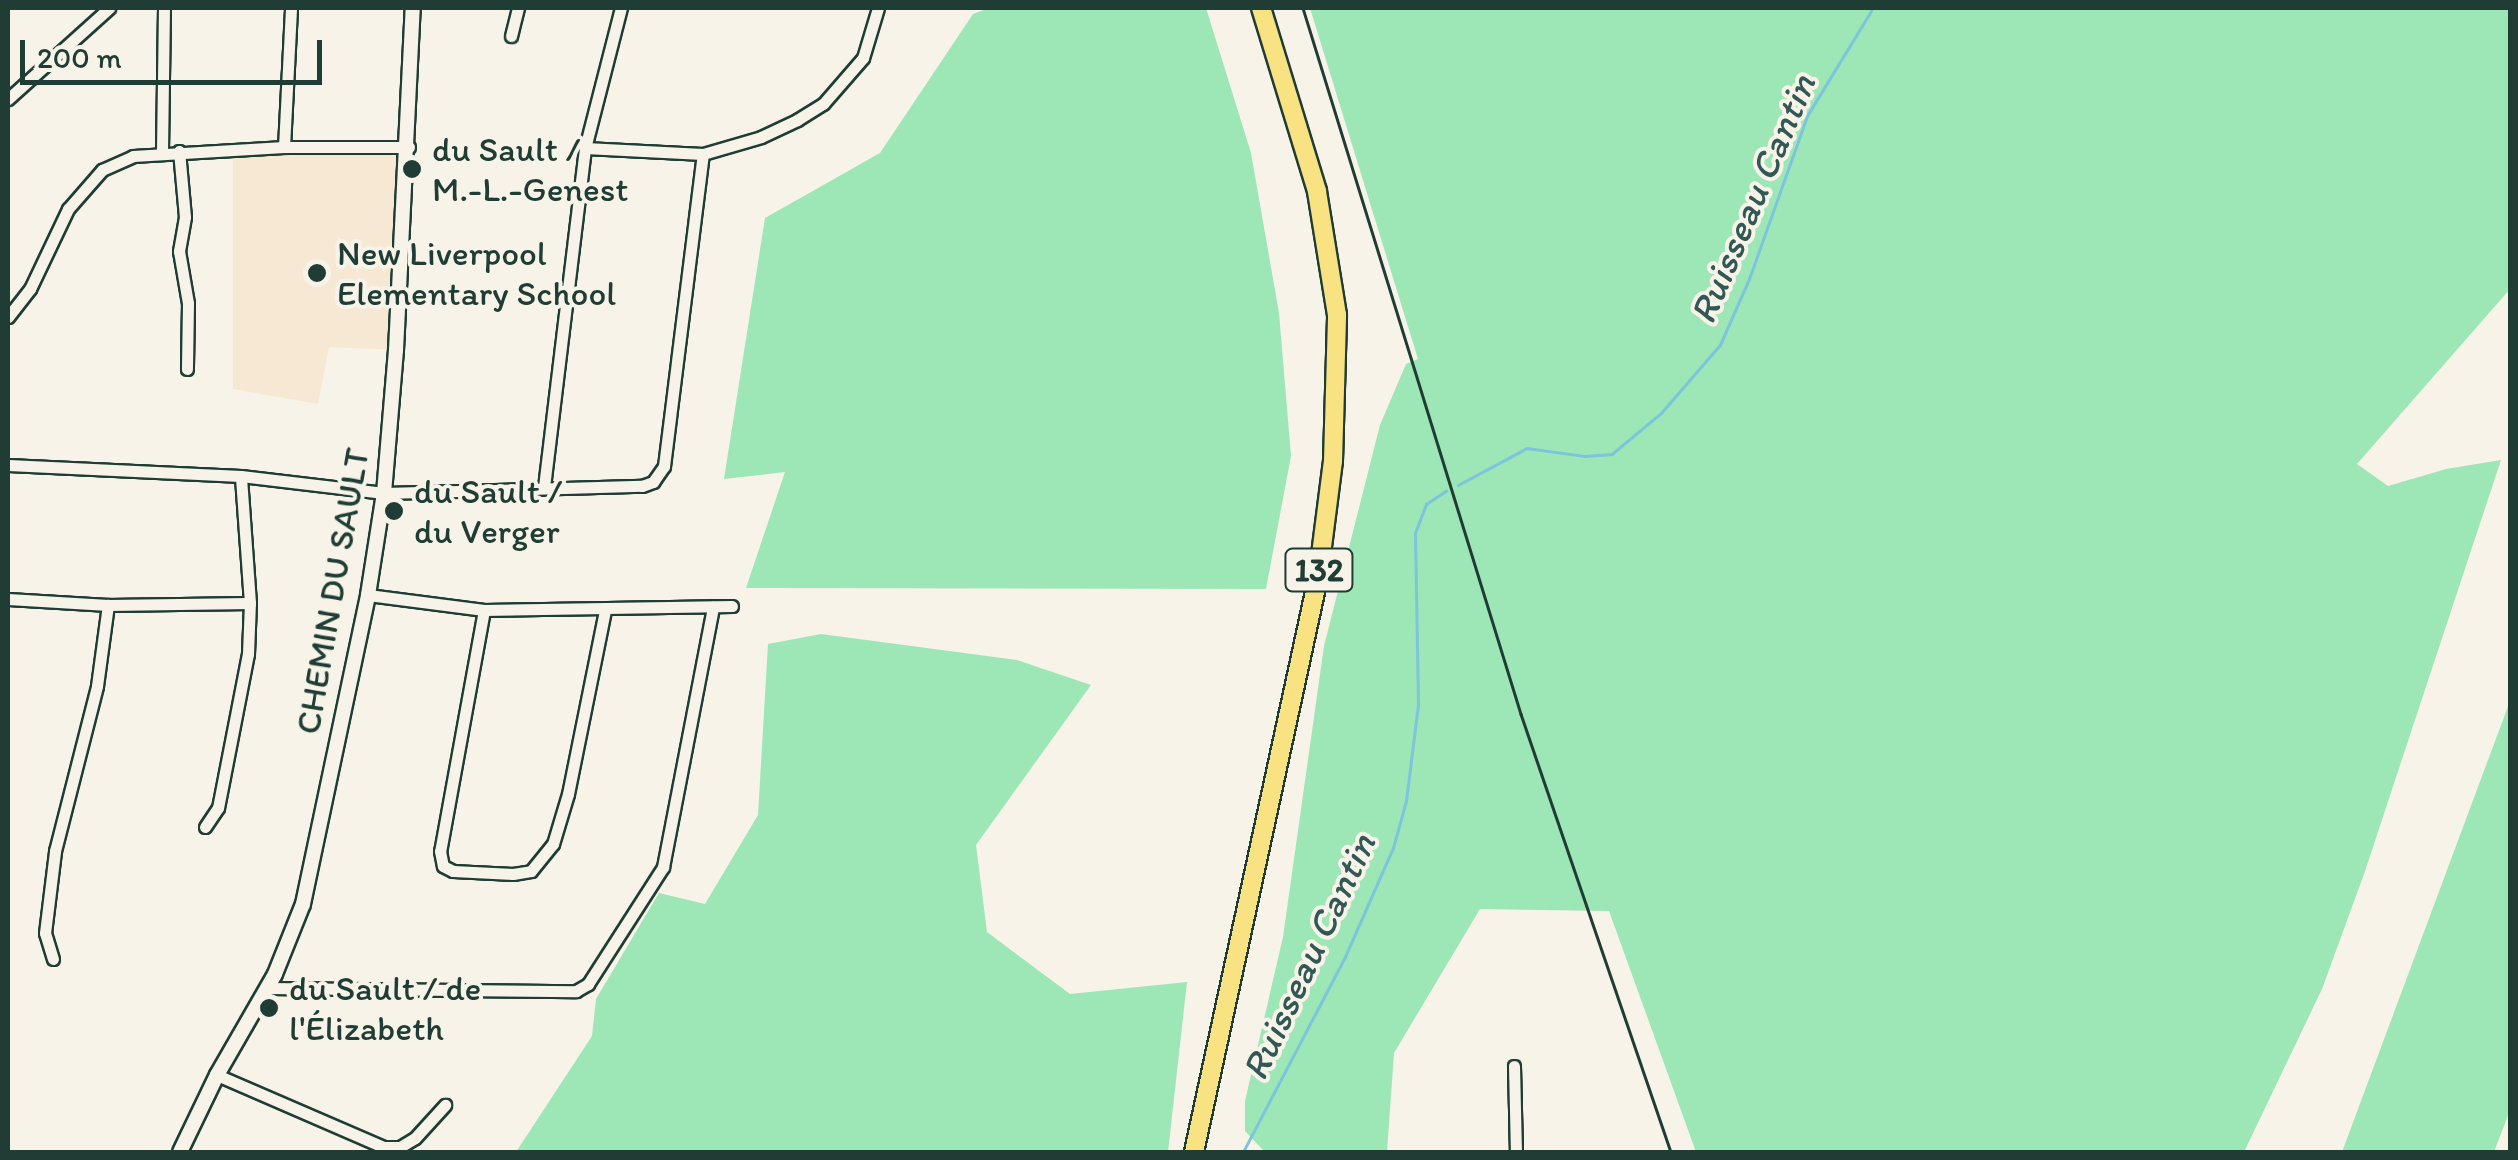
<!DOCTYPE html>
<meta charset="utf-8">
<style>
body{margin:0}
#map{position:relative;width:2518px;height:1160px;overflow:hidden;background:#f7f3e8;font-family:Itim,sans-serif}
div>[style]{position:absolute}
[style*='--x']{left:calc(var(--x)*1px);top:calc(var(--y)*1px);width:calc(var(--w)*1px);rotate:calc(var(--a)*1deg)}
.built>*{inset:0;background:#f7e8d4}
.green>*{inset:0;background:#9de6b5}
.stream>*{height:2.5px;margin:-1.25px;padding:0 1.25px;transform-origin:1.25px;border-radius:1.25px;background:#7dc4dd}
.roads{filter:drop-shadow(2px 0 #1f3d34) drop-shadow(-2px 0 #1f3d34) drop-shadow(0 2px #1f3d34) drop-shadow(0 -2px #1f3d34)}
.minor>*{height:11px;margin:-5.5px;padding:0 5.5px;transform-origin:5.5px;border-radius:5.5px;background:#f7f3e8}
.tertiary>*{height:14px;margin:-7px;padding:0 7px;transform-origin:7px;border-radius:7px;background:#f7f3e8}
.primary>*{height:18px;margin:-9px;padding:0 9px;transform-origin:9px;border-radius:9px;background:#f8e281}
.rail>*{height:2.5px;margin:-1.25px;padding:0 1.25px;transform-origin:1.25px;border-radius:1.25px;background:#1f3d34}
.dots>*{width:28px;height:28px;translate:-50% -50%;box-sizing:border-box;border:5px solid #f7f3e8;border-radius:50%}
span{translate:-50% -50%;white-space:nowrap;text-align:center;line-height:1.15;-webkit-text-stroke:8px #f7f3e8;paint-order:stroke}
.shield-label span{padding:2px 8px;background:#f7f3e8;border:2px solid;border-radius:8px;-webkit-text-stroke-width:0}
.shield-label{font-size:32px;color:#1f3d34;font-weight:700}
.poi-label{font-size:35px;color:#1f3d34}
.left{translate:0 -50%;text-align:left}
.street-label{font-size:35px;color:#1f3d34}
.water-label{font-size:38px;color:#325856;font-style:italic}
.frame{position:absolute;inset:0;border:10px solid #1f3d34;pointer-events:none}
.scale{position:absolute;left:20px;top:40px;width:302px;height:45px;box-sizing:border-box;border:5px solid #1f3d34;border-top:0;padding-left:12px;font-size:30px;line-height:35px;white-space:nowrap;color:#1f3d34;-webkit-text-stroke:8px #f7f3e8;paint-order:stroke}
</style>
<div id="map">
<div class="built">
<i style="clip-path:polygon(409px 147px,396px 350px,329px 347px,318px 404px,233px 389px,233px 149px)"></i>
</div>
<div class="green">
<i style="clip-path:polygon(989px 8px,1206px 8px,1251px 153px,1279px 313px,1291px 456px,1266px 589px,746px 588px,785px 472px,724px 479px,765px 218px,880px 153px,973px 14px)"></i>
<i style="clip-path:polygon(1310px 8px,2510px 8px,2510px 289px,2357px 464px,2388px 486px,2446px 469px,2501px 460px,2364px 874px,2322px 989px,2244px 1152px,1696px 1152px,1609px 911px,1480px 909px,1394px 1053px,1387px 1152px,1265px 1152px,1245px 1131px,1245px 1101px,1283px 937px,1324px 646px,1380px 425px,1406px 364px,1418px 359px)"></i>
<i style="clip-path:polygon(821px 634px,1017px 660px,1091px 685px,976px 845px,987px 932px,1070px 994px,1187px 982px,1168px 1152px,516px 1152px,592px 1036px,596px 999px,659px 893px,705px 904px,758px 815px,768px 644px)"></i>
<i style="clip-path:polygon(2510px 701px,2510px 1110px,2494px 1152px,2342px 1152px)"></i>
</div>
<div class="stream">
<i style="--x:1458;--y:485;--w:78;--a:-28.2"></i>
<i style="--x:1527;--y:448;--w:58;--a:8"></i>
<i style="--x:1584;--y:456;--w:28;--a:-4"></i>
<i style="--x:1612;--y:454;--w:64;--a:-39.9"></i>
<i style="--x:1661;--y:413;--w:90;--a:-49.1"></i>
<i style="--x:1720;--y:345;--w:72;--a:-66.3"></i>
<i style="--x:1749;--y:279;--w:173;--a:-70.4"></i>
<i style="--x:1807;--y:116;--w:127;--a:-58.6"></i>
<i style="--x:1243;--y:1152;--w:218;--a:-62.4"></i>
<i style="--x:1344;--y:959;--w:121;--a:-66.2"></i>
<i style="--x:1393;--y:848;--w:49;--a:-74.5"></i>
<i style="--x:1406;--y:801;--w:98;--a:-82.9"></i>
<i style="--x:1418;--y:704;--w:171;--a:-91"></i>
<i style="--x:1415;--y:533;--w:31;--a:-69"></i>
<i style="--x:1426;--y:504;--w:24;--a:-33"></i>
</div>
<div class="roads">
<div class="minor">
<i style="--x:511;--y:36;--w:29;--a:-76"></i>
<i style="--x:8;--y:99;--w:136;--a:-42"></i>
<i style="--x:284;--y:147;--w:139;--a:-87.1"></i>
<i style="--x:585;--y:148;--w:118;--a:2.9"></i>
<i style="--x:703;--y:154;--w:60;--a:-16.3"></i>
<i style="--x:761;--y:137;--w:40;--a:-25"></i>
<i style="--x:797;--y:120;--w:31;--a:-32"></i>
<i style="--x:823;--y:104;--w:61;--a:-49"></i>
<i style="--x:863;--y:58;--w:52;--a:-73.3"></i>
<i style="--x:162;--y:151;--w:143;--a:-89.2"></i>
<i style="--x:179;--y:151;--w:66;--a:84.8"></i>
<i style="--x:185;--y:217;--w:35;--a:100"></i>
<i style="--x:179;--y:251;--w:53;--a:80.2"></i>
<i style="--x:188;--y:303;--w:66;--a:90.9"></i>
<i style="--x:8;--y:317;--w:36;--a:-52"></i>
<i style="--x:30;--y:289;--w:89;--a:-64.6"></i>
<i style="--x:68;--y:209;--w:52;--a:-48.9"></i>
<i style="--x:102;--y:170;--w:34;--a:-24"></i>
<i style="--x:133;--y:156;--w:151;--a:-3.4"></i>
<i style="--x:284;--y:147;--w:125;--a:0"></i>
<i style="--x:8;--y:465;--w:233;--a:2.7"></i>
<i style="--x:241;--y:476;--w:144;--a:6.8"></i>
<i style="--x:384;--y:493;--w:258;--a:-1.6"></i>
<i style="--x:642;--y:486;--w:12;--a:-20"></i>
<i style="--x:653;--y:482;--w:19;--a:-55"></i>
<i style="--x:664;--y:466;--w:314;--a:-82.9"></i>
<i style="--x:544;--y:487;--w:341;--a:-83.1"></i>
<i style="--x:585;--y:148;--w:145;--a:-75.6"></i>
<i style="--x:368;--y:595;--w:117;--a:7.4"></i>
<i style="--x:484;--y:610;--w:248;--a:-0.9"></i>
<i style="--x:8;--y:599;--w:100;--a:3.4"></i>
<i style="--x:108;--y:605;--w:142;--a:-0.8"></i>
<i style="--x:484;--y:610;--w:245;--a:100.3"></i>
<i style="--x:440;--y:851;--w:15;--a:79"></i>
<i style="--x:443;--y:866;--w:11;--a:27"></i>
<i style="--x:453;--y:871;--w:60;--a:2.9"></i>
<i style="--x:513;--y:874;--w:18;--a:-9"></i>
<i style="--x:531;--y:871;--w:35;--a:-51"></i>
<i style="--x:553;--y:844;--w:52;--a:-73.3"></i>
<i style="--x:568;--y:794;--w:187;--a:-78.6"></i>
<i style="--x:205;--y:827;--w:23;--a:-56"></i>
<i style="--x:218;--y:808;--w:157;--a:-79"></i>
<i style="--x:248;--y:654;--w:51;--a:-87.8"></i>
<i style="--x:250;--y:603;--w:127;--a:-94.1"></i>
<i style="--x:53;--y:959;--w:27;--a:-107"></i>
<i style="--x:45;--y:933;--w:83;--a:-83"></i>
<i style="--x:55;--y:851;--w:170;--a:-75.7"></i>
<i style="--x:97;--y:686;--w:82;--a:-82.3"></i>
<i style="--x:267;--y:988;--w:309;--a:0.6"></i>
<i style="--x:576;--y:991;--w:14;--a:-30"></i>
<i style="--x:588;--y:984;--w:139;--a:-57.3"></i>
<i style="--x:663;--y:867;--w:265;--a:-79.1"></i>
<i style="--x:1514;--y:1066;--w:86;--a:88.7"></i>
<i style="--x:217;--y:1075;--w:181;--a:23.4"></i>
<i style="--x:383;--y:1147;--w:17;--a:0"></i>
<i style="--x:400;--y:1147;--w:17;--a:-31"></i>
<i style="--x:415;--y:1138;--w:45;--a:-47.7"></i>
</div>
<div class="tertiary">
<i style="--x:180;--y:1152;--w:85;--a:-64.3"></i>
<i style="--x:217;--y:1075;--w:116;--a:-60.1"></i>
<i style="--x:275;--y:974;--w:75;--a:-68.2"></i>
<i style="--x:303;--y:904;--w:316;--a:-78.1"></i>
<i style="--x:368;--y:595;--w:103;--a:-81.1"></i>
<i style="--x:384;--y:493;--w:144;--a:-85.2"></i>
<i style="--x:396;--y:350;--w:342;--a:-87.2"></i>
</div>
<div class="primary">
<i style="--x:1194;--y:1152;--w:587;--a:-77.81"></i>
<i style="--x:1318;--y:578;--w:118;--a:-82.7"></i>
<i style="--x:1333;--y:461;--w:146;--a:-88.4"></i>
<i style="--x:1337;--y:315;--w:126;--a:-99.2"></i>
<i style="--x:1317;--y:191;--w:191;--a:-107"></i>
</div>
</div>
<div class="rail">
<i style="--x:1303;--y:8;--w:739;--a:72.84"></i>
<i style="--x:1521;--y:714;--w:463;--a:71.1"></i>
</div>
<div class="dots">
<i style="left:412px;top:169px;background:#1f3d34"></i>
<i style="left:317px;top:273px;background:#1f3d34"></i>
<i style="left:394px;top:511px;background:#1f3d34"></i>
<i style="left:269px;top:1008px;background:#1f3d34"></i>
</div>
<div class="shield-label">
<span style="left:1319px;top:570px">132</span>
</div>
<div class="poi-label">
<span class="left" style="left:432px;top:169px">du Sault /<br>M.-L.-Genest</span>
<span class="left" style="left:337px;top:273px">New Liverpool<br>Elementary School</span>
<span class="left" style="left:414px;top:511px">du Sault /<br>du Verger</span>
<span class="left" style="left:289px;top:1008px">du Sault / de<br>l'Élizabeth</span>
</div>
<div class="street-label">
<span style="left:332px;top:591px;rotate:-80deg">CHEMIN DU SAULT</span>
</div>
<div class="water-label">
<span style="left:1753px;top:199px;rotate:-67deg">Ruisseau Cantin</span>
<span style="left:1309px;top:957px;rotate:-65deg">Ruisseau Cantin</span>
</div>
<div class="frame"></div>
<div class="scale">200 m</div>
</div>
